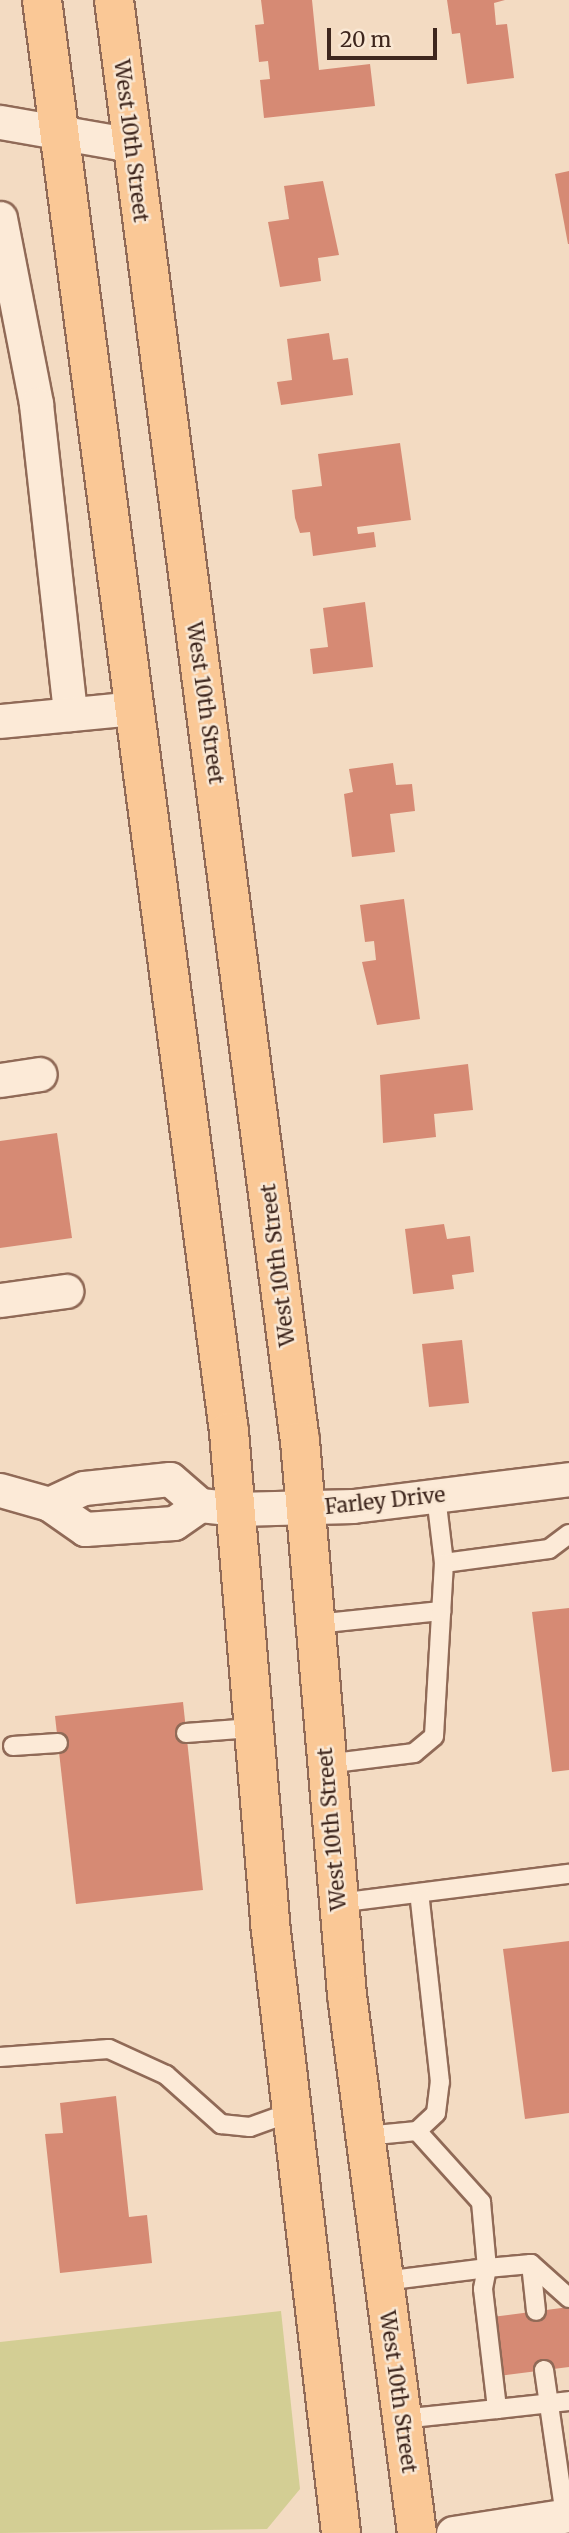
<!DOCTYPE html>
<style>
body{margin:0}
#map{position:relative;width:569px;height:2533px;overflow:hidden;background:#f3dbc2;font-family:Merriweather,serif}
div>[style]{position:absolute}
[style*='--x']{left:calc(var(--x)*1px);top:calc(var(--y)*1px);width:calc(var(--w)*1px);rotate:calc(var(--a)*1deg)}
.green>*{inset:0;background:#d3ce94}
.building>*{inset:0;background:#d68a74}
.roads{filter:drop-shadow(2px 0 #906a57) drop-shadow(-2px 0 #906a57) drop-shadow(0 2px #906a57) drop-shadow(0 -2px #906a57)}
.service>*{height:18px;margin:-9px;padding:0 9px;transform-origin:9px;border-radius:9px;background:#fcead7}
.minor>*{height:33px;margin:-16.5px;padding:0 16.5px;transform-origin:16.5px;border-radius:16.5px;background:#fcead7}
.primary>*{height:38px;margin:-19px;padding:0 19px;transform-origin:19px;border-radius:19px;background:#fac896}
span{translate:-50% -50%;white-space:nowrap;text-align:center;line-height:1.15;-webkit-text-stroke:5px #f9e7d3;paint-order:stroke}
.street-label{font-size:21px;color:#3e261d}
.scale{position:absolute;left:327px;top:28px;width:110px;height:32px;box-sizing:border-box;border:4px solid #3e261d;border-top:0;padding-left:9px;font-size:21px;line-height:24px;white-space:nowrap;color:#3e261d;-webkit-text-stroke:5px #f9e7d3;paint-order:stroke}
</style>
<div id="map">
<div class="green">
<i style="clip-path:polygon(281px 2311px,300px 2489px,267px 2529px,0 2533px,0 2342px)"></i>
</div>
<div class="building">
<i style="clip-path:polygon(261px 0,312px 0,319px 70px,370px 64px,375px 106px,264px 118px,260px 80px,270px 79px,268px 61px,259px 62px,255px 25px,264px 24px)"></i>
<i style="clip-path:polygon(447px 0,505px 0,494px 3px,496px 25px,507px 24px,514px 78px,467px 84px,460px 33px,452px 34px)"></i>
<i style="clip-path:polygon(569px 171px,569px 244px,568px 244px,555px 174px)"></i>
<i style="clip-path:polygon(323px 181px,339px 255px,318px 258px,321px 281px,280px 287px,268px 222px,289px 219px,284px 186px)"></i>
<i style="clip-path:polygon(329px 333px,333px 360px,348px 358px,353px 395px,281px 405px,277px 382px,292px 380px,287px 339px)"></i>
<i style="clip-path:polygon(400px 443px,411px 520px,357px 527px,358px 534px,374px 532px,376px 547px,313px 556px,310px 532px,300px 533px,295px 518px,292px 490px,322px 486px,318px 454px)"></i>
<i style="clip-path:polygon(365px 602px,373px 667px,313px 674px,310px 649px,328px 647px,323px 608px)"></i>
<i style="clip-path:polygon(393px 763px,396px 785px,412px 784px,415px 811px,390px 814px,395px 852px,352px 857px,344px 794px,353px 792px,349px 769px)"></i>
<i style="clip-path:polygon(404px 899px,420px 1019px,377px 1025px,362px 962px,376px 960px,374px 941px,365px 942px,360px 905px)"></i>
<i style="clip-path:polygon(468px 1064px,473px 1110px,434px 1114px,436px 1137px,383px 1143px,380px 1075px)"></i>
<i style="clip-path:polygon(57px 1133px,72px 1238px,0 1248px,0 1141px)"></i>
<i style="clip-path:polygon(444px 1224px,447px 1239px,470px 1236px,474px 1272px,452px 1275px,454px 1289px,413px 1294px,405px 1229px)"></i>
<i style="clip-path:polygon(462px 1340px,469px 1403px,429px 1407px,422px 1344px)"></i>
<i style="clip-path:polygon(569px 1608px,569px 1770px,552px 1772px,532px 1612px)"></i>
<i style="clip-path:polygon(183px 1702px,203px 1890px,76px 1904px,55px 1716px)"></i>
<i style="clip-path:polygon(569px 1941px,569px 2113px,525px 2119px,503px 1949px)"></i>
<i style="clip-path:polygon(116px 2096px,129px 2217px,147px 2215px,152px 2263px,60px 2273px,45px 2134px,63px 2133px,60px 2103px)"></i>
<i style="clip-path:polygon(569px 2307px,569px 2367px,499px 2376px,492px 2317px)"></i>
</div>
<div class="roads">
<div class="service">
<i style="--x:436;--y:1496;--w:67;--a:83.2"></i>
<i style="--x:444;--y:1563;--w:106;--a:-7.6"></i>
<i style="--x:549;--y:1549;--w:25;--a:-37"></i>
<i style="--x:315;--y:1624;--w:127;--a:-5.9"></i>
<i style="--x:186;--y:1733;--w:66;--a:-4.3"></i>
<i style="--x:13;--y:1746;--w:45;--a:-3.8"></i>
<i style="--x:326;--y:1764;--w:89;--a:-7.1"></i>
<i style="--x:414;--y:1753;--w:26;--a:-40"></i>
<i style="--x:434;--y:1736;--w:173;--a:-86.7"></i>
<i style="--x:338;--y:1903;--w:233;--a:-7.2"></i>
<i style="--x:0;--y:2057;--w:109;--a:-4.2"></i>
<i style="--x:109;--y:2049;--w:63;--a:24.5"></i>
<i style="--x:166;--y:2075;--w:74;--a:41.7"></i>
<i style="--x:221;--y:2124;--w:29;--a:6"></i>
<i style="--x:250;--y:2127;--w:45;--a:-19.7"></i>
<i style="--x:417;--y:2131;--w:96;--a:48"></i>
<i style="--x:481;--y:2202;--w:66;--a:84.8"></i>
<i style="--x:487;--y:2268;--w:44;--a:-5.2"></i>
<i style="--x:531;--y:2264;--w:51;--a:41.8"></i>
<i style="--x:365;--y:2136;--w:52;--a:-5.5"></i>
<i style="--x:417;--y:2131;--w:26;--a:-43"></i>
<i style="--x:436;--y:2113;--w:31;--a:-83"></i>
<i style="--x:440;--y:2082;--w:190;--a:-96.3"></i>
<i style="--x:531;--y:2264;--w:47;--a:83.9"></i>
<i style="--x:384;--y:2281;--w:104;--a:-7.2"></i>
<i style="--x:487;--y:2268;--w:21;--a:101"></i>
<i style="--x:483;--y:2289;--w:121;--a:83.3"></i>
<i style="--x:497;--y:2409;--w:96;--a:174"></i>
<i style="--x:544;--y:2370;--w:148;--a:81.8"></i>
<i style="--x:497;--y:2409;--w:72;--a:-6.3"></i>
</div>
<div class="minor">
<i style="--x:0;--y:122;--w:134;--a:9.9"></i>
<i style="--x:0;--y:218;--w:189;--a:79"></i>
<i style="--x:36;--y:404;--w:312;--a:83.7"></i>
<i style="--x:0;--y:721;--w:136;--a:-5.5"></i>
<i style="--x:0;--y:1080;--w:40;--a:-8.5"></i>
<i style="--x:0;--y:1300;--w:67;--a:-7.8"></i>
<i style="--x:0;--y:1490;--w:51;--a:15.9"></i>
<i style="--x:49;--y:1504;--w:44;--a:34.8"></i>
<i style="--x:85;--y:1529;--w:89;--a:-3.9"></i>
<i style="--x:174;--y:1523;--w:32;--a:-35"></i>
<i style="--x:49;--y:1504;--w:38;--a:-25"></i>
<i style="--x:84;--y:1488;--w:86;--a:-6"></i>
<i style="--x:170;--y:1479;--w:40;--a:41"></i>
<i style="--x:200;--y:1505;--w:36;--a:6"></i>
<i style="--x:236;--y:1509;--w:117;--a:-1.5"></i>
<i style="--x:353;--y:1506;--w:218;--a:-7.1"></i>
<i style="--x:453;--y:2533;--w:117;--a:-8.8"></i>
</div>
<div class="primary">
<i style="--x:42;--y:0;--w:1444;--a:82.56"></i>
<i style="--x:229;--y:1432;--w:493;--a:85.2"></i>
<i style="--x:270;--y:1923;--w:614;--a:83.36"></i>
<i style="--x:114;--y:0;--w:1453;--a:82.65"></i>
<i style="--x:300;--y:1441;--w:556;--a:85.15"></i>
<i style="--x:347;--y:1995;--w:543;--a:82.59"></i>
</div>
</div>
<div class="street-label">
<span style="left:131px;top:141px;rotate:83deg">West 10th Street</span>
<span style="left:205px;top:703px;rotate:82deg">West 10th Street</span>
<span style="left:278px;top:1265px;rotate:-97deg">West 10th Street</span>
<span style="left:385px;top:1501px;rotate:-6deg">Farley Drive</span>
<span style="left:332px;top:1829px;rotate:-95deg">West 10th Street</span>
<span style="left:398px;top:2392px;rotate:82deg">West 10th Street</span>
</div>
<div class="scale">20 m</div>
</div>
